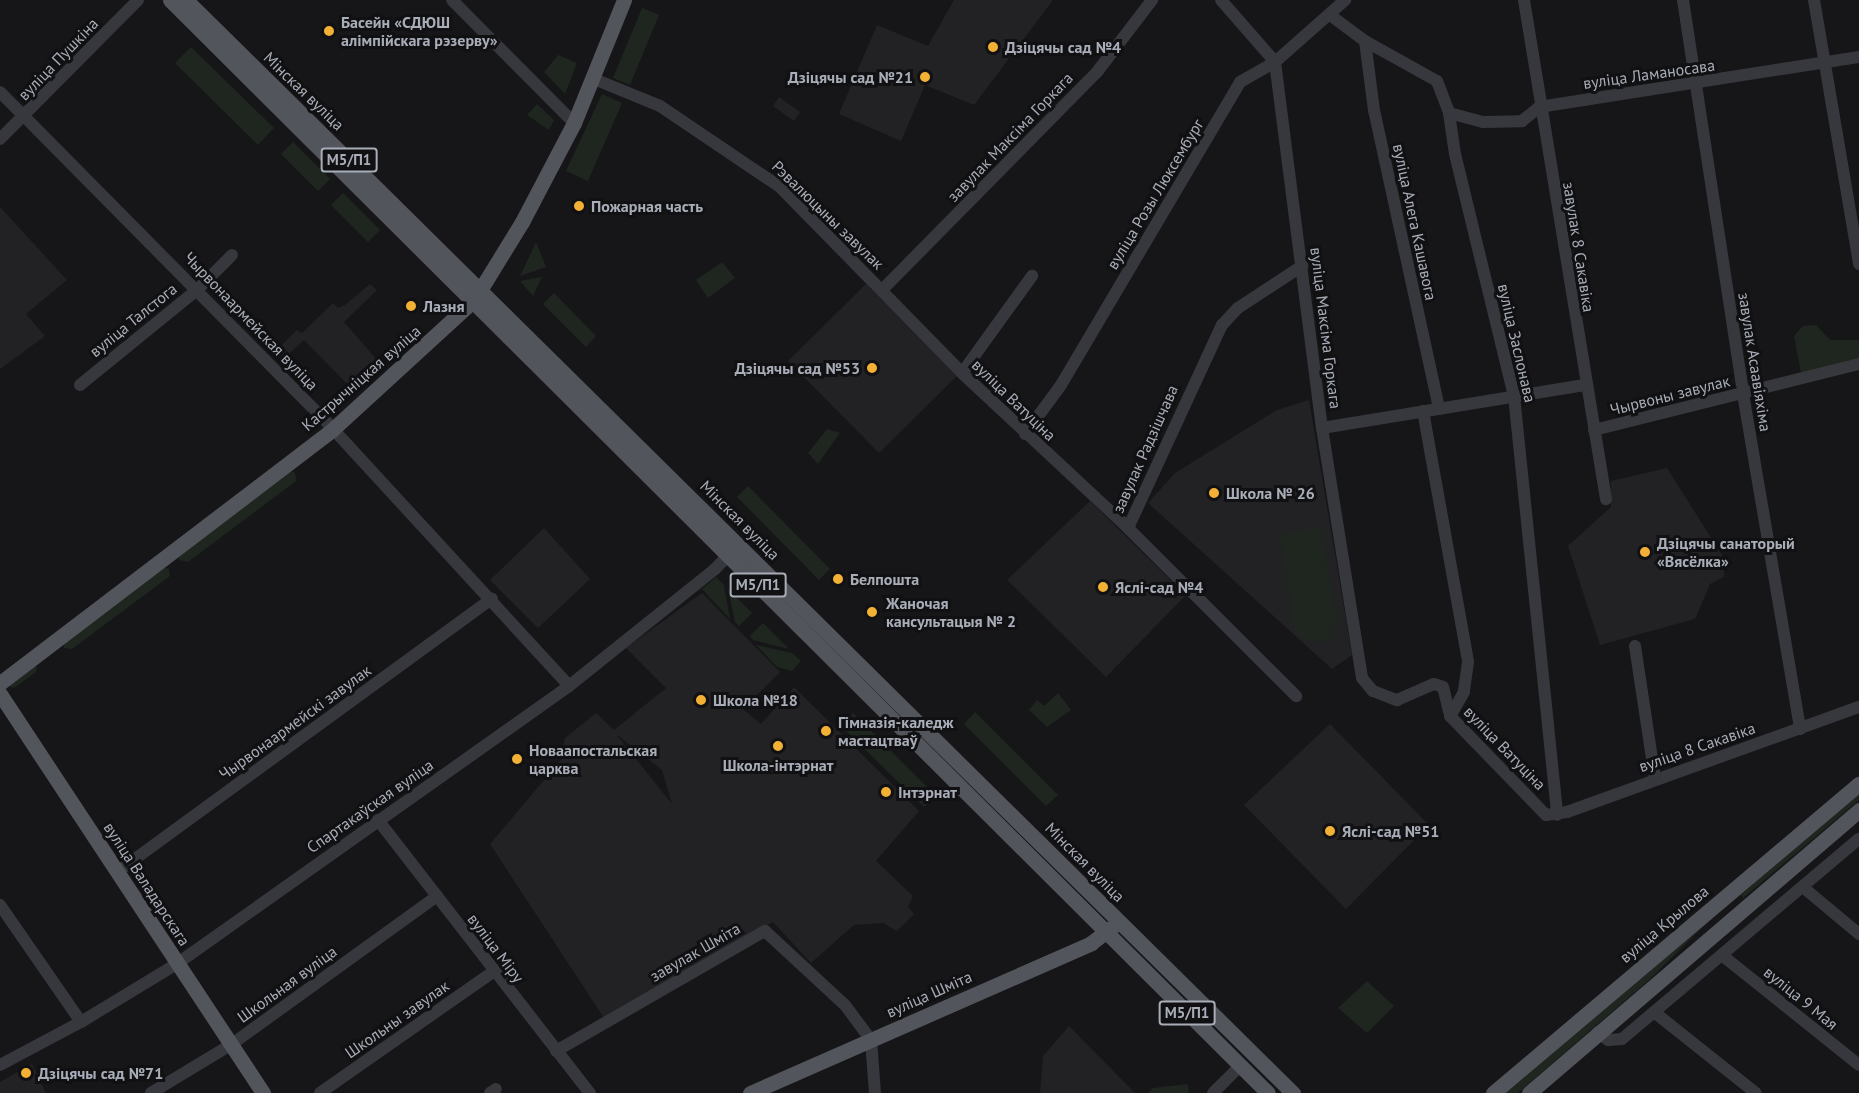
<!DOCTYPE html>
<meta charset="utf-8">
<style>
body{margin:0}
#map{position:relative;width:1859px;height:1093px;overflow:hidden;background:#161618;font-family:"PT Sans",sans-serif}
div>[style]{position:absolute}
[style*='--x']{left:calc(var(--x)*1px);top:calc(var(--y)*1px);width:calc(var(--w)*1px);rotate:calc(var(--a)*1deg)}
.built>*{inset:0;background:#222225}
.green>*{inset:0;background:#1e261f}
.minor>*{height:12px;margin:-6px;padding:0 6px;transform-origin:6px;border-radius:6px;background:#37383d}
.major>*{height:15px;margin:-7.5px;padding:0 7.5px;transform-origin:7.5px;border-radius:7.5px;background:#53555c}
.dots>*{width:16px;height:16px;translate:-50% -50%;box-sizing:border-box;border:3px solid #111113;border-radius:50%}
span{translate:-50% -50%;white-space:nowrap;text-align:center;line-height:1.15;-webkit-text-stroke:6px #111113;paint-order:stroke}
.shield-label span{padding:2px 4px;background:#111113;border:2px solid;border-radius:4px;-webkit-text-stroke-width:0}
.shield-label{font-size:15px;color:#a8adb8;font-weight:700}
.poi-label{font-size:16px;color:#a8adb8;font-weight:700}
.left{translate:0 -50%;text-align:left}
.right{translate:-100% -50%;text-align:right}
.street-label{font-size:16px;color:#a8adb8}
</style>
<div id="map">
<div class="built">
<i style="clip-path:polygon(954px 0,1053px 0,974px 105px,925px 85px,901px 141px,839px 114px,877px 25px,928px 46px)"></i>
<i style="clip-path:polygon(779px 97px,800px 112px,794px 121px,773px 106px)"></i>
<i style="clip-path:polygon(0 207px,67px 280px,26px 314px,45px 336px,0 369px)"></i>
<i style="clip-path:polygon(370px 284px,377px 290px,344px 322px,383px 367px,356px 393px,304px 340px,284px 358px,276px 351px,297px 330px,302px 333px,333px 303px,338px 308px,345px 305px)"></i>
<i style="clip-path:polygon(866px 284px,957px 376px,879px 453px,788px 361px)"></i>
<i style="clip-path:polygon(1309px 400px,1352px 655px,1332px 669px,1148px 503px,1175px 473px,1277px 410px)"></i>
<i style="clip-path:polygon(1667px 468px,1724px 558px,1724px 577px,1710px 584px,1695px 619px,1600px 645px,1568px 546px,1611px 507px,1611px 481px)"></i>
<i style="clip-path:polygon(1090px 501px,1186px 595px,1106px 677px,1007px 580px)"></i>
<i style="clip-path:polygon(544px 528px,590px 579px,538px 628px,490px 580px)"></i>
<i style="clip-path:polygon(evenodd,702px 593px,780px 672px,743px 709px,761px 724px,794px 687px,919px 811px,876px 861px,913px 896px,908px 907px,914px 914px,897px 931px,883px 923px,854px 925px,811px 963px,773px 922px,604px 1018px,490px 844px,561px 760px,565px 738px,596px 713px,614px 730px,666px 688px,626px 648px,702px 593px,616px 734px,662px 770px,672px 804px,616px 734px)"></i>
<i style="clip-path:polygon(1330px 724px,1429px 825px,1346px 909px,1244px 805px)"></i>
<i style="clip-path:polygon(1069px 1026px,1135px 1093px,1040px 1093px,1043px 1056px)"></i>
<i style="clip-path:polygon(32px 1064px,46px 1093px,0 1093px,0 1082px)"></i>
</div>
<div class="green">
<i style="clip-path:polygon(642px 8px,659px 15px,630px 85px,613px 78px)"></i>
<i style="clip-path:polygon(191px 47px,274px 128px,258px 145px,175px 63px)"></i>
<i style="clip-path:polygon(558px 55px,577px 63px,565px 94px,544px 72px)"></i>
<i style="clip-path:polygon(602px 94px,622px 103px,588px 181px,566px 171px)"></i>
<i style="clip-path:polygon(537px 104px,554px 120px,549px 130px,527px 115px)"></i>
<i style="clip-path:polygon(293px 142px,330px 179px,318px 191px,281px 154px)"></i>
<i style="clip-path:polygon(343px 193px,380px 230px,368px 242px,331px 205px)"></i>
<i style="clip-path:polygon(536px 242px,546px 267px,520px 276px)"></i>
<i style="clip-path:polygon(722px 262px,735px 278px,708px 298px,696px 280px)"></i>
<i style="clip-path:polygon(542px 277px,533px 296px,520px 281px)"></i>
<i style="clip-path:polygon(554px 293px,596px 336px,586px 347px,543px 304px)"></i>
<i style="clip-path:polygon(1816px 325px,1830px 340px,1859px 340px,1859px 358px,1801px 373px,1794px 336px,1803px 326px)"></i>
<i style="clip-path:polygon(827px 429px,840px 433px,818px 464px,808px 453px)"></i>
<i style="clip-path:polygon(288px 470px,295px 473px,296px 481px,188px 562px,179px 560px,178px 553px)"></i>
<i style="clip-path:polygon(748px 486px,830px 569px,819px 580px,737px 497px)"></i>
<i style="clip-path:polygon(1320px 526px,1338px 623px,1330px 638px,1316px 643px,1300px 638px,1294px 629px,1280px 535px)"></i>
<i style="clip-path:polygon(161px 566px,169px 569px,170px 576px,72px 649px,64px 648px,62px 640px)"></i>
<i style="clip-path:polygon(716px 577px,724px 585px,730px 619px,702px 589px)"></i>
<i style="clip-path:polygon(728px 589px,752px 613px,739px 626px,735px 622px)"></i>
<i style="clip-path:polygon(763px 623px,789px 649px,753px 640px,750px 636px)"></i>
<i style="clip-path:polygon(756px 645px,792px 653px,801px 661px,792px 671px,777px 667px)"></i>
<i style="clip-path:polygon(31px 665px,37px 667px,36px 672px,14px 688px,10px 687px,9px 682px)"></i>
<i style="clip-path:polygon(1058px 693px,1071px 710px,1047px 727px,1029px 710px,1037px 700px,1044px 706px)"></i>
<i style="clip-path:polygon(975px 712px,1058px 795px,1046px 806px,964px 724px)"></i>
<i style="clip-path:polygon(853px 713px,936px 796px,924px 807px,843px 728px)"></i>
<i style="clip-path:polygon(1859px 791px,1859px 800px,1743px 898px,1741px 895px,1792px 848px)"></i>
<i style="clip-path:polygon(1726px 904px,1649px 980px,1518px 1093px,1502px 1093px)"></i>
<i style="clip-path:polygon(1367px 981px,1394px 1006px,1367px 1033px,1338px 1008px)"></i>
<i style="clip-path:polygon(1188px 1084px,1189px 1093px,1148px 1093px,1153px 1088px)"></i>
</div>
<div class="minor">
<i style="--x:452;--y:0;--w:173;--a:45.2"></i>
<i style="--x:1221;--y:0;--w:82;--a:48.9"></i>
<i style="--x:1275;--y:62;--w:369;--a:82.7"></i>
<i style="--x:1322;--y:428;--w:253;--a:80.9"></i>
<i style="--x:1362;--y:678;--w:17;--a:50"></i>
<i style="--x:1373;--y:691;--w:26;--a:21"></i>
<i style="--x:1397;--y:700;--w:40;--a:-23.4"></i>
<i style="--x:1434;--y:684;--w:9;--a:18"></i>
<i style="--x:1443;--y:687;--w:30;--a:76"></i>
<i style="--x:1450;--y:716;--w:138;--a:45.9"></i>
<i style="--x:1546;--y:815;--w:21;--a:-8"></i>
<i style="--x:1567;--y:812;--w:310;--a:-19.8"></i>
<i style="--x:1524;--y:0;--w:506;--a:80.67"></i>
<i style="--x:1683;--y:0;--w:399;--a:81.3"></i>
<i style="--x:1743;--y:394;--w:340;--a:80.3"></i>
<i style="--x:1814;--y:0;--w:268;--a:80.3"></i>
<i style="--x:1330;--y:15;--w:44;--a:36.6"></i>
<i style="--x:1365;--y:41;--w:82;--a:29.1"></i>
<i style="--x:1437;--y:81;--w:34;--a:69"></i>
<i style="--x:1449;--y:113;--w:41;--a:81.7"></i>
<i style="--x:1455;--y:154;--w:249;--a:76.3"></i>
<i style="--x:1514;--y:396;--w:421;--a:84.1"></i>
<i style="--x:1365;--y:41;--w:70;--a:82.6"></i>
<i style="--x:1374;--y:110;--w:306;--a:77.7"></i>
<i style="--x:594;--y:79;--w:71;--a:22.2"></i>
<i style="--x:660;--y:106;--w:145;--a:34"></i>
<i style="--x:780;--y:187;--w:260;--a:45.6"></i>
<i style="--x:962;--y:373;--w:227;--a:43"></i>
<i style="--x:1128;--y:528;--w:238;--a:45"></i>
<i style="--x:0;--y:92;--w:474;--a:45.3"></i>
<i style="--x:333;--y:429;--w:349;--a:47.4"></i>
<i style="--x:1449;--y:113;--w:35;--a:15"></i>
<i style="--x:1483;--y:122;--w:39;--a:-1"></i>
<i style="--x:1522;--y:121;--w:22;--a:-39"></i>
<i style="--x:1539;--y:107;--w:324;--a:-8.9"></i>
<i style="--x:0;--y:139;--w:196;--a:-45.2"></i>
<i style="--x:882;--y:290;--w:306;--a:-45.4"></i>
<i style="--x:1097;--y:72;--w:91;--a:-52.6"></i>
<i style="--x:962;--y:373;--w:120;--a:-54.2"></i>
<i style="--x:80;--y:385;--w:152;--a:-39.1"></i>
<i style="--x:198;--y:289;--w:48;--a:-45"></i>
<i style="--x:1423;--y:411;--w:255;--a:79.8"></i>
<i style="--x:1468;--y:662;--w:30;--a:98"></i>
<i style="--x:1464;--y:692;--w:28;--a:120"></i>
<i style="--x:1322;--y:428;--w:266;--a:-9.3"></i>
<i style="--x:1594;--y:430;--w:273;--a:-14"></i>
<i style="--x:1025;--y:434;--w:61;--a:-53.7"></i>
<i style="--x:1061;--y:385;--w:352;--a:-59.4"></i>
<i style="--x:1240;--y:82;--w:40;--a:-29.7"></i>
<i style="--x:1275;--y:62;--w:94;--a:-41.5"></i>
<i style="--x:1128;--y:528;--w:224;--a:-65.2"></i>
<i style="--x:1222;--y:325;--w:23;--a:-47"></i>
<i style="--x:1238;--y:308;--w:77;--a:-33.3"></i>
<i style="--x:1635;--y:646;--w:134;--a:81.4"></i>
<i style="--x:378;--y:820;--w:346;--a:52.2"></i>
<i style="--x:117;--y:872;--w:464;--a:-36.1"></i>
<i style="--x:1804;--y:888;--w:72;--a:39.9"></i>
<i style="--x:0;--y:905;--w:142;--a:55.3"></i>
<i style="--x:1723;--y:956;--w:174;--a:38.7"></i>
<i style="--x:1654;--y:1012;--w:130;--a:38.5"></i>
<i style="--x:1598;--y:1032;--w:13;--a:39"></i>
<i style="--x:1608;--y:1040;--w:14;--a:-4"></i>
<i style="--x:1622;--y:1039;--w:310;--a:-40.2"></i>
<i style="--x:556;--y:1051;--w:241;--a:-29.9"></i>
<i style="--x:765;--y:931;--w:109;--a:42.8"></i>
<i style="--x:845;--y:1005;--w:44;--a:53.4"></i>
<i style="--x:871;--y:1040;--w:53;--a:85.7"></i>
<i style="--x:0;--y:1065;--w:92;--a:-28"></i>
<i style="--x:81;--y:1022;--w:114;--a:-31.3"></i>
<i style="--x:178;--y:963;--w:479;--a:-35.3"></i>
<i style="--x:569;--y:686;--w:187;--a:-38.7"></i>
<i style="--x:715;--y:569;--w:28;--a:-46"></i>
<i style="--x:151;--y:1093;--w:95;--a:-31.2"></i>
<i style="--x:232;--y:1044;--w:253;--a:-35.8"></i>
<i style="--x:320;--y:1093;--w:211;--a:-35"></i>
<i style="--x:490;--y:1093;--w:7;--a:-34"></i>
<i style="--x:1213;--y:1093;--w:38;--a:-45"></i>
</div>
<div class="major">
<i style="--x:170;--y:0;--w:1549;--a:44.87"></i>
<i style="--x:186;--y:0;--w:1556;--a:44.64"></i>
<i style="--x:0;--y:683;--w:419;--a:-37.3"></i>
<i style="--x:333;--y:429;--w:191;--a:-42.5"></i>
<i style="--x:474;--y:300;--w:92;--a:-58.4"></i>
<i style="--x:522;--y:222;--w:112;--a:-62.3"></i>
<i style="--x:574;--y:123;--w:133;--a:-67.9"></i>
<i style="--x:0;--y:694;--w:478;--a:56.6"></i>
<i style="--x:750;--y:1093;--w:373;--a:-23.7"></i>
<i style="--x:1091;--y:943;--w:26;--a:-37"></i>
<i style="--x:1493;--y:1093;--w:479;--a:-40.2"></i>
<i style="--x:1529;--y:1093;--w:435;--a:-40.6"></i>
</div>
<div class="dots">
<i style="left:329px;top:31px;background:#f2b134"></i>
<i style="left:993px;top:47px;background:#f2b134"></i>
<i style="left:925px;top:77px;background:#f2b134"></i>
<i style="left:579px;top:206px;background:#f2b134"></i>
<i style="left:411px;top:306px;background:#f2b134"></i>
<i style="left:872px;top:368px;background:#f2b134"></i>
<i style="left:1214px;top:493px;background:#f2b134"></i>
<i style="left:1645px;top:552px;background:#f2b134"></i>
<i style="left:838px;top:579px;background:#f2b134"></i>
<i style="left:1103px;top:587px;background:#f2b134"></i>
<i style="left:872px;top:612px;background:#f2b134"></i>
<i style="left:701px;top:700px;background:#f2b134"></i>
<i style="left:826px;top:731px;background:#f2b134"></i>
<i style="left:778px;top:746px;background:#f2b134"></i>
<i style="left:517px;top:759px;background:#f2b134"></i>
<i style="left:886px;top:792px;background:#f2b134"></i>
<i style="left:1330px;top:831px;background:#f2b134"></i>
<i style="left:26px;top:1073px;background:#f2b134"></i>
</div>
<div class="shield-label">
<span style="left:349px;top:160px">М5/П1</span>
<span style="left:758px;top:585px">М5/П1</span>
<span style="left:1187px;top:1013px">М5/П1</span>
</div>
<div class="poi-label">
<span class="left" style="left:341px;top:31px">Басейн «СДЮШ<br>алімпійскага рэзерву»</span>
<span class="left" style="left:1005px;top:47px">Дзіцячы сад №4</span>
<span class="right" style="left:913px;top:77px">Дзіцячы сад №21</span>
<span class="left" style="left:591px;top:206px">Пожарная часть</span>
<span class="left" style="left:423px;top:306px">Лазня</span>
<span class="right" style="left:860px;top:368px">Дзіцячы сад №53</span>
<span class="left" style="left:1226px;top:493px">Школа № 26</span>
<span class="left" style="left:1657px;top:552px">Дзіцячы санаторый<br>«Вясёлка»</span>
<span class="left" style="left:850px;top:579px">Белпошта</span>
<span class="left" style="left:1115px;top:587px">Яслі-сад №4</span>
<span class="left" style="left:886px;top:612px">Жаночая<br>кансультацыя № 2</span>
<span class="left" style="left:713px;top:700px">Школа №18</span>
<span class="left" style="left:838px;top:731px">Гімназія-каледж<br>мастацтваў</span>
<span class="left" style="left:529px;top:759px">Новаапостальская<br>царква</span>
<span style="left:778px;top:765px">Школа-інтэрнат</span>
<span class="left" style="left:898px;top:792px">Інтэрнат</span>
<span class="left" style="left:1342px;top:831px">Яслі-сад №51</span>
<span class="left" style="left:38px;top:1073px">Дзіцячы сад №71</span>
</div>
<div class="street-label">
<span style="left:58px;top:59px;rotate:-46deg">вуліца Пушкіна</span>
<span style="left:1649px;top:74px;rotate:-8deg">вуліца Ламаносава</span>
<span style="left:304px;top:91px;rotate:44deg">Мінская вуліца</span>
<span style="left:1010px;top:137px;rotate:-46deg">завулак Максіма Горкага</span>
<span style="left:1155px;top:194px;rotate:-59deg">вуліца Розы Люксембург</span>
<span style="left:828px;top:215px;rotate:44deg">Рэвалюцыны завулак</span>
<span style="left:1415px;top:222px;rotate:78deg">вуліца Алега Кашавога</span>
<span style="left:1579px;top:247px;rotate:81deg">завулак 8 Сакавіка</span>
<span style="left:133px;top:320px;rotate:-39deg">вуліца Талстога</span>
<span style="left:251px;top:321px;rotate:46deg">Чырвонаармейская вуліца</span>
<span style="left:1326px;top:328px;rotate:83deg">вуліца Максіма Горкага</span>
<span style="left:1517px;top:343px;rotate:77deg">вуліца Заслонава</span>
<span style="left:1755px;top:362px;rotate:81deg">завулак Асаавіяхіма</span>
<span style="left:361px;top:378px;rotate:-41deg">Кастрычніцкая вуліца</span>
<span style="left:1670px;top:395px;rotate:-14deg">Чырвоны завулак</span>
<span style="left:1014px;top:400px;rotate:44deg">вуліца Ватуціна</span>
<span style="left:1145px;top:449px;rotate:-66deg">завулак Радзішчава</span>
<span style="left:740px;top:520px;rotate:45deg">Мінская вуліца</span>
<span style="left:295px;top:722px;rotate:-36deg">Чырвонаармейскі завулак</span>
<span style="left:1697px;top:747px;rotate:-19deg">вуліца 8 Сакавіка</span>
<span style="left:1505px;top:748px;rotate:46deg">вуліца Ватуціна</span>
<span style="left:370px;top:806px;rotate:-35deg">Спартакаўская вуліца</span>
<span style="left:1085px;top:862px;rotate:45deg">Мінская вуліца</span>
<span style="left:147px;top:884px;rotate:57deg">вуліца Валадарскага</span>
<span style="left:1664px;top:924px;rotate:-40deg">вуліца Крылова</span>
<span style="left:496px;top:948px;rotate:53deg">вуліца Міру</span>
<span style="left:695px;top:952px;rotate:-30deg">завулак Шміта</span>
<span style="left:287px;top:984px;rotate:-36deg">Школьная вуліца</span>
<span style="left:929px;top:994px;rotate:-24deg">вуліца Шміта</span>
<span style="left:1801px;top:998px;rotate:39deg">вуліца 9 Мая</span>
<span style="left:397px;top:1019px;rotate:-35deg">Школьны завулак</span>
</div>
</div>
